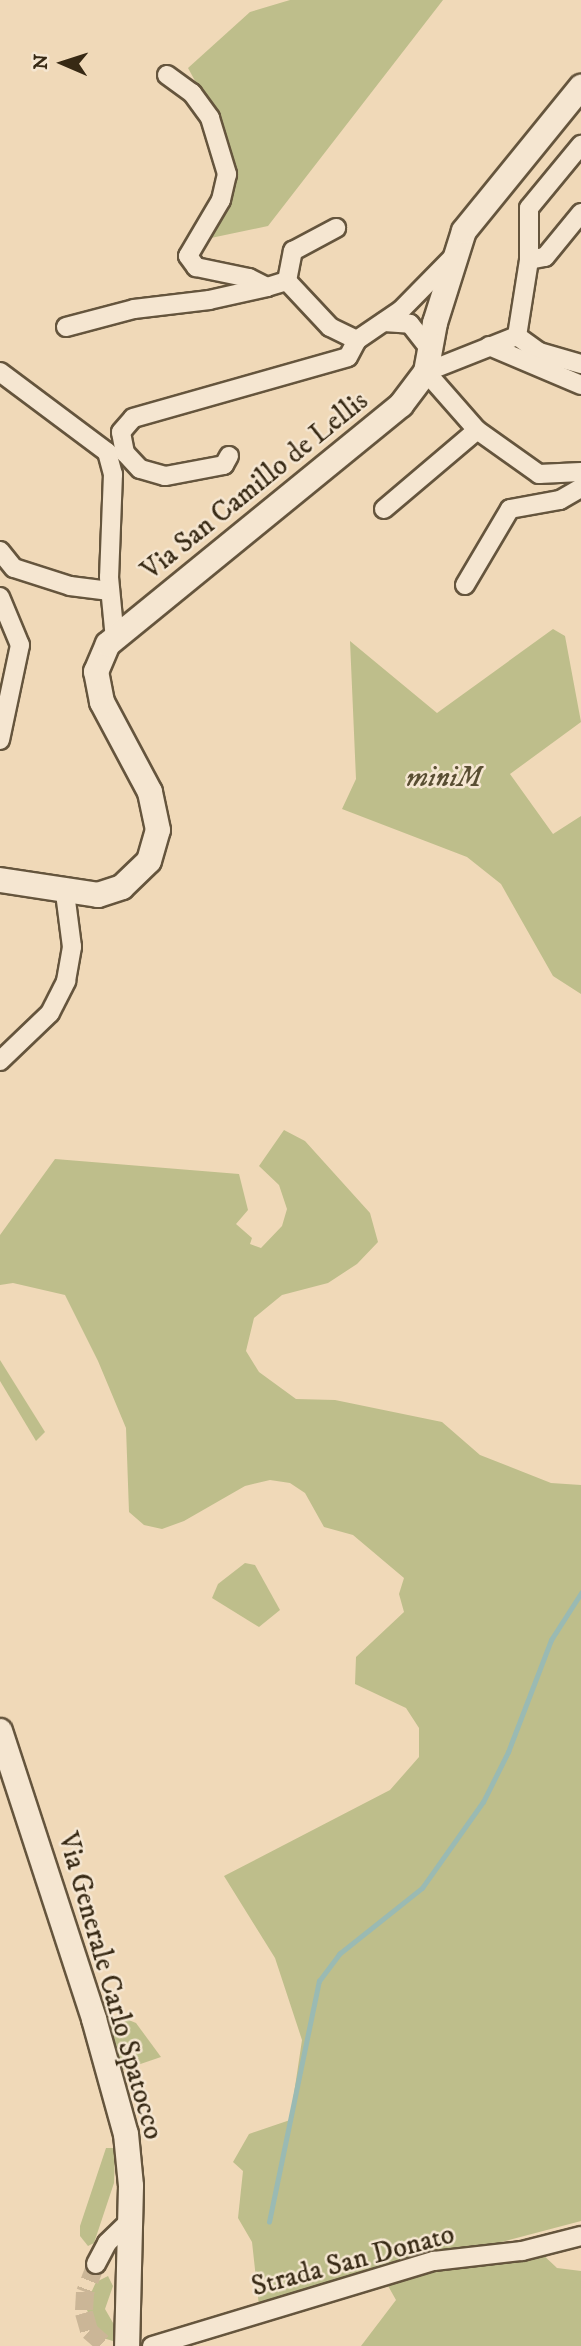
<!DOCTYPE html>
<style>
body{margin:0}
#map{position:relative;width:581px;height:2346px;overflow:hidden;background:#f0d9b8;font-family:"IM FELL DW Pica",serif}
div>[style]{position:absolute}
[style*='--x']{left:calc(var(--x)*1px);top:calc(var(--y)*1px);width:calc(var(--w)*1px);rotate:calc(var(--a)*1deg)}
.green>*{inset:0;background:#bebe8b}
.stream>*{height:4.5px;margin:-2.25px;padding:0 2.25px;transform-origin:2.25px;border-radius:2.25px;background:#9abab3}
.street-tunnel>*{height:18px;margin-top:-9px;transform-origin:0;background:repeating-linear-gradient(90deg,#cbb697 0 18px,transparent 0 27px)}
.roads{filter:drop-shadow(2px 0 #65553d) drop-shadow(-2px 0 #65553d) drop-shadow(0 2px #65553d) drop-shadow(0 -2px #65553d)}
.street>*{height:18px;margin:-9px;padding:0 9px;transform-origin:9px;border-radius:9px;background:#f5e6d1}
.secondary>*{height:24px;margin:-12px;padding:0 12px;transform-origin:12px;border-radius:12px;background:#f5e6d1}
span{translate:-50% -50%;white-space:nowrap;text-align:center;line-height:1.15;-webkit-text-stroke:5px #f5e6d1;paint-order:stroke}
.street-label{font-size:28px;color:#372914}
.park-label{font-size:28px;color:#594e32;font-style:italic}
.north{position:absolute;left:28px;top:28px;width:70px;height:70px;-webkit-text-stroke:5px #f5e6d1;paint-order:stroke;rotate:273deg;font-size:19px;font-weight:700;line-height:28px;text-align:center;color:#372914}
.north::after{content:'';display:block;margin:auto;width:24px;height:32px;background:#372914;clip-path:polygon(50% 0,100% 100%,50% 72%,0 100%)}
</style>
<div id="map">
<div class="green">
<i style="clip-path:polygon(290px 0,443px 0,268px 226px,206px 239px,225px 214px,230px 195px,211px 110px,188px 68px,250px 12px)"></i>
<i style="clip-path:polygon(553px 629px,565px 636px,581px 722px,510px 774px,553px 834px,581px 816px,581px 994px,553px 976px,501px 884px,467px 857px,342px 809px,356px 779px,350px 641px,437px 713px)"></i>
<i style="clip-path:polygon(284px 1130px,305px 1141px,370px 1213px,378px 1242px,357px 1264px,328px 1283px,282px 1295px,254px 1318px,246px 1351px,259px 1372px,296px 1399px,335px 1400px,442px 1422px,480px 1455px,551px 1483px,581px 1485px,581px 2221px,259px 2306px,252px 2242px,238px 2218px,243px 2171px,233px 2162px,249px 2134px,290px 2120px,302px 2040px,275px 1958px,224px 1876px,390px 1790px,419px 1757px,419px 1728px,406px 1708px,355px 1684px,356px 1657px,404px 1612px,399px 1594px,404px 1578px,353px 1535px,324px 1527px,305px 1493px,290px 1483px,270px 1480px,245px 1486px,184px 1521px,162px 1529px,144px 1525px,129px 1512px,126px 1428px,98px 1361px,65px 1295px,13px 1283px,0 1285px,0 1235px,55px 1159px,239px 1174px,248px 1210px,236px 1224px,252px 1238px,250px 1244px,261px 1248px,282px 1226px,287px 1209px,279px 1185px,259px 1166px)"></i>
<i style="clip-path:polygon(0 1360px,45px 1432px,36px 1441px,0 1381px)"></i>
<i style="clip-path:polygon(245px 1563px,255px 1565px,280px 1610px,259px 1627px,212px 1598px,218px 1584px)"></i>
<i style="clip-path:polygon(119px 2016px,136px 2023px,161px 2057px,117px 2072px,104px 2017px)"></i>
<i style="clip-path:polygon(106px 2148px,113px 2148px,115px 2155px,114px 2183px,94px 2243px,88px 2246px,80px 2236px,80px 2226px)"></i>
<i style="clip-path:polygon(538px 2250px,557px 2268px,581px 2271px,581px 2346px,361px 2346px,396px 2300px,387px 2284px,433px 2267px)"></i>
<i style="clip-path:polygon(108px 2276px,113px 2286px,105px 2309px,116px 2328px,116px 2342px,100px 2337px,85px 2306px,96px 2282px)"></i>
</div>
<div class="stream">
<i style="--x:269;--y:2222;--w:246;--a:-78.3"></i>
<i style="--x:319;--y:1981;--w:34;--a:-53"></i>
<i style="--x:339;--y:1954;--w:106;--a:-38.5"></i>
<i style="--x:422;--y:1888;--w:105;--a:-54.7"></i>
<i style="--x:483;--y:1802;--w:56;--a:-63.4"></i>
<i style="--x:508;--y:1752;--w:120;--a:-69"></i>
<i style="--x:551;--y:1640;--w:56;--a:-57.4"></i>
</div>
<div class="street-tunnel">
<i style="--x:96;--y:2264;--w:30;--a:111"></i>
<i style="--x:85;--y:2292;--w:21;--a:93"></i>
<i style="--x:84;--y:2313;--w:19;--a:74"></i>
<i style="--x:89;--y:2331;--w:23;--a:41"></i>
</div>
<div class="roads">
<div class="street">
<i style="--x:167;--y:75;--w:31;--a:36"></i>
<i style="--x:192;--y:93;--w:31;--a:54"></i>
<i style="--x:210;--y:118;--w:59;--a:73.1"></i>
<i style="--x:227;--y:174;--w:27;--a:103"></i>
<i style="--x:221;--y:200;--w:65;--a:120.5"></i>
<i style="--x:188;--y:256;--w:14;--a:54"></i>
<i style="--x:196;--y:267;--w:54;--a:11.7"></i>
<i style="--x:249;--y:278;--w:20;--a:27"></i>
<i style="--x:267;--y:287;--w:21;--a:-17"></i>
<i style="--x:287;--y:281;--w:31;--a:-79"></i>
<i style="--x:293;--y:251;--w:49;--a:-28.1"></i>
<i style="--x:529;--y:260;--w:16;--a:-11"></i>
<i style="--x:545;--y:257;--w:57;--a:-50.7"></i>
<i style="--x:287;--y:281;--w:63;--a:46.9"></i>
<i style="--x:330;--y:327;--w:30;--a:26"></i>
<i style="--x:384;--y:322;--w:26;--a:4"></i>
<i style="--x:410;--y:324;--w:33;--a:52"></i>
<i style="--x:66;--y:327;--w:70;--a:-14.8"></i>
<i style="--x:134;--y:309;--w:76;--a:-6.8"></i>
<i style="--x:209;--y:300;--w:59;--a:-12.6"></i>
<i style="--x:517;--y:336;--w:27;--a:36"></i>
<i style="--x:539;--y:352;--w:44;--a:15.9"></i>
<i style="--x:489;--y:346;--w:100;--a:23"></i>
<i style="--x:0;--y:372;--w:134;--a:36.8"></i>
<i style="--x:107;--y:452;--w:23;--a:75"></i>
<i style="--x:113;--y:474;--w:103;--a:92.2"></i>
<i style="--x:109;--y:577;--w:62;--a:84.5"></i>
<i style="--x:426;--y:372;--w:98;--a:-21.6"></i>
<i style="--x:517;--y:336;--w:77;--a:-81"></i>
<i style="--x:529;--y:260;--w:52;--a:-90"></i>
<i style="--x:529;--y:208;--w:82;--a:-50.5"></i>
<i style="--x:426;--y:372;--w:77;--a:48.7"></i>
<i style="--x:477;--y:430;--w:76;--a:35.4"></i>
<i style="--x:539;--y:474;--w:42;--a:-2.7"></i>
<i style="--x:229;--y:456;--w:10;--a:119"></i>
<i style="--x:224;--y:465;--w:60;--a:169.4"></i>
<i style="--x:165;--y:476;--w:26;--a:-164"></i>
<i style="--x:140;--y:469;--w:22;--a:-133"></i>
<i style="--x:125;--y:453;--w:21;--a:-101"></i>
<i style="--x:121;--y:432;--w:18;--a:-49"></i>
<i style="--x:133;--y:418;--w:223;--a:-15.8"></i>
<i style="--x:348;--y:357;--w:19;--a:-62"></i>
<i style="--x:357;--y:340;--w:53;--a:-34.3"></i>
<i style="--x:401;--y:310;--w:77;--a:-45.5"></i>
<i style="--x:384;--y:509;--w:122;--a:-40.3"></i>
<i style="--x:0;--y:551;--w:22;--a:51"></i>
<i style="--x:14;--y:568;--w:59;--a:17.8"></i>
<i style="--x:70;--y:586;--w:40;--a:7.1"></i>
<i style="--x:465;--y:585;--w:88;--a:-59.4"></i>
<i style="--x:510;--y:509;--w:51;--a:-10.2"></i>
<i style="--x:560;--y:500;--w:24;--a:-30"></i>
<i style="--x:0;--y:597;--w:52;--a:67.4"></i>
<i style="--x:20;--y:645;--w:97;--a:101.9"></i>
<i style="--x:0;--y:1061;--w:69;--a:-43.8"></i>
<i style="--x:50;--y:1013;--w:36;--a:-63"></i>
<i style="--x:66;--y:981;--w:35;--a:-80"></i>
<i style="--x:72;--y:947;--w:54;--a:-97.4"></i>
<i style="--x:96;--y:2264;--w:24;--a:-62"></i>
<i style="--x:107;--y:2243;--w:32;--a:-44"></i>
<i style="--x:152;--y:2346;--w:295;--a:-16.8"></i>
<i style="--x:434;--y:2261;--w:89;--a:-6.5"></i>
<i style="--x:522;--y:2251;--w:61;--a:-14.3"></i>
</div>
<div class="secondary">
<i style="--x:0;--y:880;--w:99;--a:8.7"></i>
<i style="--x:98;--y:895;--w:25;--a:-18"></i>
<i style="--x:122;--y:887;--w:37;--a:-44"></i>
<i style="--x:149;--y:861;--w:32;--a:-74"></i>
<i style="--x:158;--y:830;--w:39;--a:-102"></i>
<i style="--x:150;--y:792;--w:102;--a:-118.1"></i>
<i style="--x:102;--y:702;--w:31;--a:-101"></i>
<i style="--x:96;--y:672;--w:30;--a:-67"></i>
<i style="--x:108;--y:644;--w:378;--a:-39.2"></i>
<i style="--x:401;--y:405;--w:41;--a:-52.9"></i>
<i style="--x:426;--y:372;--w:50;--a:-79.6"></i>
<i style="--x:435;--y:323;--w:96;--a:-72.5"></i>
<i style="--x:464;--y:231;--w:186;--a:-50.9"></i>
<i style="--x:0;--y:1731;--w:303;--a:71.9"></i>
<i style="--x:94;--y:2019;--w:119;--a:74.5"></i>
<i style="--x:126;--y:2134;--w:52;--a:84.5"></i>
<i style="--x:131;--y:2186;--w:160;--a:91.4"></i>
</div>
</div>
<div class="street-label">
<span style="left:255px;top:486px;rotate:-39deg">Via San Camillo de Lellis</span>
<span style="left:110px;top:1986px;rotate:74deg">Via Generale Carlo Spatocco</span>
<span style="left:353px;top:2261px;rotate:-15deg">Strada San Donato</span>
</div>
<div class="park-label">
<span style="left:444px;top:778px">miniM</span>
</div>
<div class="north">N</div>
</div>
